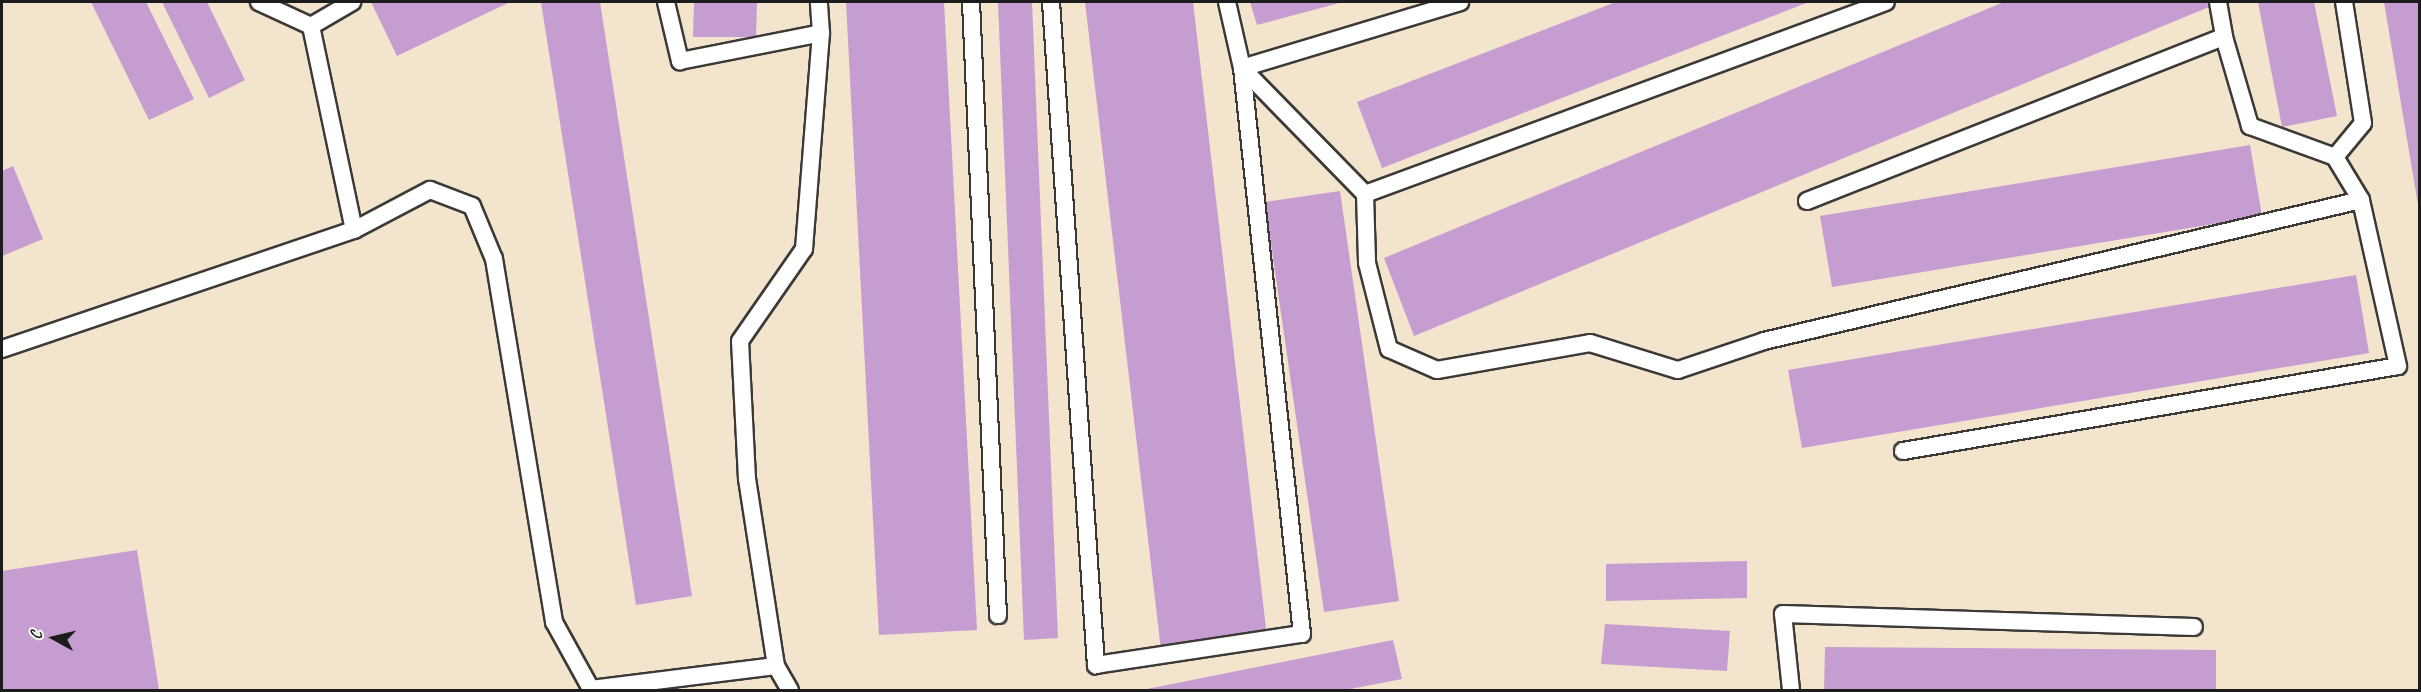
<!DOCTYPE html>
<meta charset="utf-8">
<style>
body{margin:0}
#map{position:relative;width:2421px;height:692px;overflow:hidden;background:#f3e4ce;font-family:Caveat,sans-serif}
div>[style]{position:absolute}
[style*='--x']{left:calc(var(--x)*1px);top:calc(var(--y)*1px);width:calc(var(--w)*1px);rotate:calc(var(--a)*1deg)}
.building>*{inset:0;background:#c69dd0}
.roads{filter:drop-shadow(2px 0 #3c3a37) drop-shadow(-2px 0 #3c3a37) drop-shadow(0 2px #3c3a37) drop-shadow(0 -2px #3c3a37)}
.lane>*{height:16px;margin:-8px;padding:0 8px;transform-origin:8px;border-radius:8px;background:#fff}
span{translate:-50% -50%;white-space:nowrap;text-align:center;line-height:1.15;-webkit-text-stroke:5px #f6f6f2;paint-order:stroke}
.frame{position:absolute;inset:0;border:3px solid #1c1c1c;pointer-events:none}
.north{position:absolute;left:24px;top:608px;width:60px;height:60px;-webkit-text-stroke:4px #f6f6f2;paint-order:stroke;rotate:278deg;font-size:16px;font-weight:700;line-height:24px;text-align:center;color:#1c1c1c}
.north::after{content:'';display:block;margin:auto;width:21px;height:27px;background:#1c1c1c;clip-path:polygon(50% 0,100% 100%,50% 72%,0 100%)}
</style>
<div id="map">
<div class="building">
<i style="clip-path:polygon(91px 2px,146px 2px,194px 99px,149px 120px)"></i>
<i style="clip-path:polygon(162px 2px,207px 2px,245px 80px,209px 98px)"></i>
<i style="clip-path:polygon(371px 2px,510px 2px,397px 56px)"></i>
<i style="clip-path:polygon(541px 2px,600px 2px,692px 596px,636px 605px)"></i>
<i style="clip-path:polygon(694px 2px,757px 2px,756px 37px,693px 37px)"></i>
<i style="clip-path:polygon(846px 2px,944px 2px,977px 630px,879px 635px)"></i>
<i style="clip-path:polygon(998px 2px,1032px 2px,1058px 638px,1024px 640px)"></i>
<i style="clip-path:polygon(1085px 2px,1193px 2px,1267px 637px,1161px 650px)"></i>
<i style="clip-path:polygon(1250px 2px,1343px 2px,1257px 25px)"></i>
<i style="clip-path:polygon(1616px 2px,1809px 2px,1382px 168px,1357px 102px)"></i>
<i style="clip-path:polygon(2004px 2px,2207px 2px,2209px 7px,1414px 336px,1384px 258px)"></i>
<i style="clip-path:polygon(2258px 2px,2314px 2px,2337px 116px,2282px 127px)"></i>
<i style="clip-path:polygon(2384px 2px,2420px 2px,2420px 205px,2418px 205px)"></i>
<i style="clip-path:polygon(2250px 145px,2262px 216px,1832px 287px,1820px 216px)"></i>
<i style="clip-path:polygon(13px 166px,43px 239px,2px 256px,2px 171px)"></i>
<i style="clip-path:polygon(1340px 191px,1399px 601px,1324px 612px,1265px 202px)"></i>
<i style="clip-path:polygon(2356px 275px,2369px 353px,1802px 448px,1788px 370px)"></i>
<i style="clip-path:polygon(137px 550px,159px 690px,2px 690px,2px 571px)"></i>
<i style="clip-path:polygon(1747px 561px,1747px 598px,1606px 601px,1606px 564px)"></i>
<i style="clip-path:polygon(1605px 624px,1730px 631px,1727px 671px,1601px 664px)"></i>
<i style="clip-path:polygon(1393px 640px,1402px 679px,1345px 690px,1142px 690px)"></i>
<i style="clip-path:polygon(1825px 647px,2216px 650px,2216px 690px,1824px 690px)"></i>
</div>
<div class="roads">
<div class="lane">
<i style="--x:259;--y:2;--w:57;--a:24.8"></i>
<i style="--x:666;--y:2;--w:61;--a:76.7"></i>
<i style="--x:680;--y:61;--w:144;--a:-11.2"></i>
<i style="--x:971;--y:2;--w:614;--a:87.48"></i>
<i style="--x:1051;--y:2;--w:665;--a:86.12"></i>
<i style="--x:1096;--y:665;--w:208;--a:-8.6"></i>
<i style="--x:1302;--y:634;--w:569;--a:-96.05"></i>
<i style="--x:1242;--y:68;--w:228;--a:-16.8"></i>
<i style="--x:1227;--y:2;--w:68;--a:77.2"></i>
<i style="--x:1242;--y:68;--w:176;--a:45.7"></i>
<i style="--x:1365;--y:194;--w:69;--a:88.3"></i>
<i style="--x:1367;--y:263;--w:89;--a:75.7"></i>
<i style="--x:1389;--y:349;--w:52;--a:23.6"></i>
<i style="--x:1437;--y:370;--w:155;--a:-10"></i>
<i style="--x:1590;--y:343;--w:92;--a:17.1"></i>
<i style="--x:1678;--y:370;--w:91;--a:-18.6"></i>
<i style="--x:1764;--y:341;--w:613;--a:-13.29"></i>
<i style="--x:2361;--y:200;--w:50;--a:-121.2"></i>
<i style="--x:2335;--y:157;--w:44;--a:-50.5"></i>
<i style="--x:2363;--y:123;--w:122;--a:-98.9"></i>
<i style="--x:2218;--y:2;--w:36;--a:80"></i>
<i style="--x:2224;--y:37;--w:93;--a:73.7"></i>
<i style="--x:2250;--y:126;--w:90;--a:20"></i>
<i style="--x:311;--y:26;--w:208;--a:78.1"></i>
<i style="--x:311;--y:26;--w:48;--a:-30.3"></i>
<i style="--x:1365;--y:194;--w:555;--a:-20.23"></i>
<i style="--x:1807;--y:201;--w:448;--a:-21.5"></i>
<i style="--x:2;--y:349;--w:372;--a:-18.7"></i>
<i style="--x:354;--y:230;--w:86;--a:-27.8"></i>
<i style="--x:430;--y:190;--w:45;--a:20.9"></i>
<i style="--x:472;--y:206;--w:57;--a:67.5"></i>
<i style="--x:494;--y:259;--w:368;--a:80.6"></i>
<i style="--x:554;--y:622;--w:77;--a:61.1"></i>
<i style="--x:591;--y:689;--w:186;--a:-7.1"></i>
<i style="--x:776;--y:666;--w:189;--a:-98.8"></i>
<i style="--x:747;--y:479;--w:138;--a:-92.9"></i>
<i style="--x:740;--y:341;--w:112;--a:-55.2"></i>
<i style="--x:804;--y:249;--w:217;--a:-85.5"></i>
<i style="--x:821;--y:33;--w:31;--a:-94"></i>
<i style="--x:1903;--y:451;--w:502;--a:-9.74"></i>
<i style="--x:2398;--y:366;--w:170;--a:-102.6"></i>
<i style="--x:776;--y:666;--w:28;--a:60"></i>
<i style="--x:1791;--y:690;--w:76;--a:-96"></i>
<i style="--x:1783;--y:614;--w:411;--a:1.8"></i>
</div>
</div>
<div class="frame"></div>
<div class="north">С</div>
</div>
